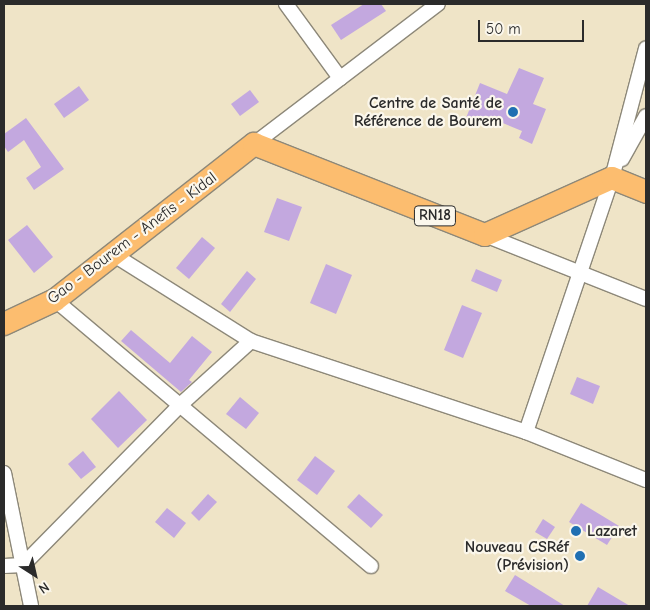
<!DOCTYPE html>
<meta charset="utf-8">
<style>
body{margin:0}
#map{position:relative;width:650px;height:610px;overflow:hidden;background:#efe4c7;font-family:"Comic Neue",sans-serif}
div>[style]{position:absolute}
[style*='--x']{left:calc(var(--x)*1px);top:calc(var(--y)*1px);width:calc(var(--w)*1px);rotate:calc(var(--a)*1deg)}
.building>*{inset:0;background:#c3a8df}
.roads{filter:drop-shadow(1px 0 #8d8879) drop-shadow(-1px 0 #8d8879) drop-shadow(0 1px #8d8879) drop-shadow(0 -1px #8d8879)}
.street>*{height:14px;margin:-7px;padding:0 7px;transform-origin:7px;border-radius:7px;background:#fff}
.primary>*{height:22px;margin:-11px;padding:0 11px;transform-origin:11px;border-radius:11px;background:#fcbd6f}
.dots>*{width:14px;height:14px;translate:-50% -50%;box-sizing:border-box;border:2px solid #fbf7ec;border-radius:50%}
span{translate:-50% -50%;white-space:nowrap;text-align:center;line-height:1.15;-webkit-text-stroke:4.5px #fbf7ec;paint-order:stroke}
.shield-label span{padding:1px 4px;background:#fbf7ec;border:1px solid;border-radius:4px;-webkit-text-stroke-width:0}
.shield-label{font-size:15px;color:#2b2b2b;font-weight:700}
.poi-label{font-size:16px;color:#2b2b2b;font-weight:700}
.right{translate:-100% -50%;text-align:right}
.left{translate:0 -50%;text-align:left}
.street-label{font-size:16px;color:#2b2b2b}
.frame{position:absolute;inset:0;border:5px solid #2b2b2b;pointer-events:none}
.north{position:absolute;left:10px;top:550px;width:50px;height:50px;-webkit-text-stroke:4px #fbf7ec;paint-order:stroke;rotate:145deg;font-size:14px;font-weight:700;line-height:20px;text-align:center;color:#2b2b2b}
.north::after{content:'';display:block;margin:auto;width:18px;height:22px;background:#2b2b2b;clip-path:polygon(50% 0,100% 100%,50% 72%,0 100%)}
.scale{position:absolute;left:478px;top:20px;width:106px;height:22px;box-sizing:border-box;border:2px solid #2b2b2b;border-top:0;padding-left:6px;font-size:15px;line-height:18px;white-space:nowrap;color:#2b2b2b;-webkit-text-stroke:4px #fbf7ec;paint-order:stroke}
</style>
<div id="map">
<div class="building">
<i style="clip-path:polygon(364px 4px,381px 4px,386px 11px,341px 40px,331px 25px)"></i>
<i style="clip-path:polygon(519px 68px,544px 78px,533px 104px,546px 109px,532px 144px,519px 138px,522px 131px,488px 117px,485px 125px,466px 118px,480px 83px,507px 94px)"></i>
<i style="clip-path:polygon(79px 86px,89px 100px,64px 118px,54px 104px)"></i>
<i style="clip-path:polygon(250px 90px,259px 102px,240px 116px,231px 104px)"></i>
<i style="clip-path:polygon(26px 118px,64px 169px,34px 190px,26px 178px,41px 167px,24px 140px,8px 152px,4px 146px,4px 134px)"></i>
<i style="clip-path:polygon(277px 198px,302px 207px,289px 241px,264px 232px)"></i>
<i style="clip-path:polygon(27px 225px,53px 257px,34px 273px,8px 240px)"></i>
<i style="clip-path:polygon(202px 237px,215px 248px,189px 279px,176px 268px)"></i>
<i style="clip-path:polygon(326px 264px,352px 275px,336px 314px,310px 303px)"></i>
<i style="clip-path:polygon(476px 269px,502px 280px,497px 292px,471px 281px)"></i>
<i style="clip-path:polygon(247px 271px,256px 279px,230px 312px,221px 304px)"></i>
<i style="clip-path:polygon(462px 305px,482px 313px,463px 358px,444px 350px)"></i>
<i style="clip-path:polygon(131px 330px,170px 363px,192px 336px,212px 352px,189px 380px,192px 382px,181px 392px,121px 341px)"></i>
<i style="clip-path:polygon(577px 377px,600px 386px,593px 404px,570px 394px)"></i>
<i style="clip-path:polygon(119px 391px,147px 420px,118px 448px,91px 419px)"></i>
<i style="clip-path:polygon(240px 397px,259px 413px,246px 429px,226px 414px)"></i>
<i style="clip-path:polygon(83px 451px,96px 467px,81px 479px,68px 464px)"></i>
<i style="clip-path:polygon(315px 456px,335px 471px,317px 495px,297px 480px)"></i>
<i style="clip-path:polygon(208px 494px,217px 502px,199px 521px,191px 513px)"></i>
<i style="clip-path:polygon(359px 494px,383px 515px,371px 528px,347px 507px)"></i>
<i style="clip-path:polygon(581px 503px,619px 526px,607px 545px,569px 522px)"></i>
<i style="clip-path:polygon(167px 508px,186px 523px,174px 538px,155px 522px)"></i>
<i style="clip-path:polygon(543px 519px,555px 527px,547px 539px,535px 532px)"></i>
<i style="clip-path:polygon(515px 575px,565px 606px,531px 606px,505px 591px)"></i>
<i style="clip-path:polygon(598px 587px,630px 606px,587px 606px)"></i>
</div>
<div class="roads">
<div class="street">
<i style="--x:286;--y:4;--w:92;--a:53.9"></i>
<i style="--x:254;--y:144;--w:231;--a:-37.3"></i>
<i style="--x:622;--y:159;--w:49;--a:-60.8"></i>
<i style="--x:485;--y:235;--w:173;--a:21.7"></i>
<i style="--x:114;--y:255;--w:162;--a:32.1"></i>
<i style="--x:251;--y:341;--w:290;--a:18.3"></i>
<i style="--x:526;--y:432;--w:129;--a:21.8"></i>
<i style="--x:55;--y:300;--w:413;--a:40.1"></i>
<i style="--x:526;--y:432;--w:268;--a:-71.3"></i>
<i style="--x:612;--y:178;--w:134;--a:-75.3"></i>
<i style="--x:4;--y:473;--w:136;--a:78.5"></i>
<i style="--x:4;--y:566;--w:19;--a:-3"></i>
<i style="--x:23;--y:565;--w:223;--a:-45.5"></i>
<i style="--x:179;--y:406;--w:97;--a:-42.1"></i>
</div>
<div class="primary">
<i style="--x:4;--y:324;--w:56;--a:-25.2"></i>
<i style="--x:55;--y:300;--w:253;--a:-38.1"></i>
<i style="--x:254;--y:144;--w:248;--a:21.5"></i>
<i style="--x:485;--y:235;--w:139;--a:-24.2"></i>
<i style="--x:612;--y:178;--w:37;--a:22"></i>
</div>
</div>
<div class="dots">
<i style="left:513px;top:112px;background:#1f6fb2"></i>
<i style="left:576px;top:531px;background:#1f6fb2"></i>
<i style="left:580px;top:556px;background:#1f6fb2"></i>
</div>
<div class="shield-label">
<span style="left:435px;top:216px">RN18</span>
</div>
<div class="poi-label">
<span class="right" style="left:502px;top:112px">Centre de Santé de<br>Référence de Bourem</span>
<span class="left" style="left:587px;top:531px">Lazaret</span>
<span class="right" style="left:569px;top:556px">Nouveau CSRéf<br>(Prévision)</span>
</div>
<div class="street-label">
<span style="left:132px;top:238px;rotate:-37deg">Gao - Bourem - Anefis - Kidal</span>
</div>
<div class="frame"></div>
<div class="north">N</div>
<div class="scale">50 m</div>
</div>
